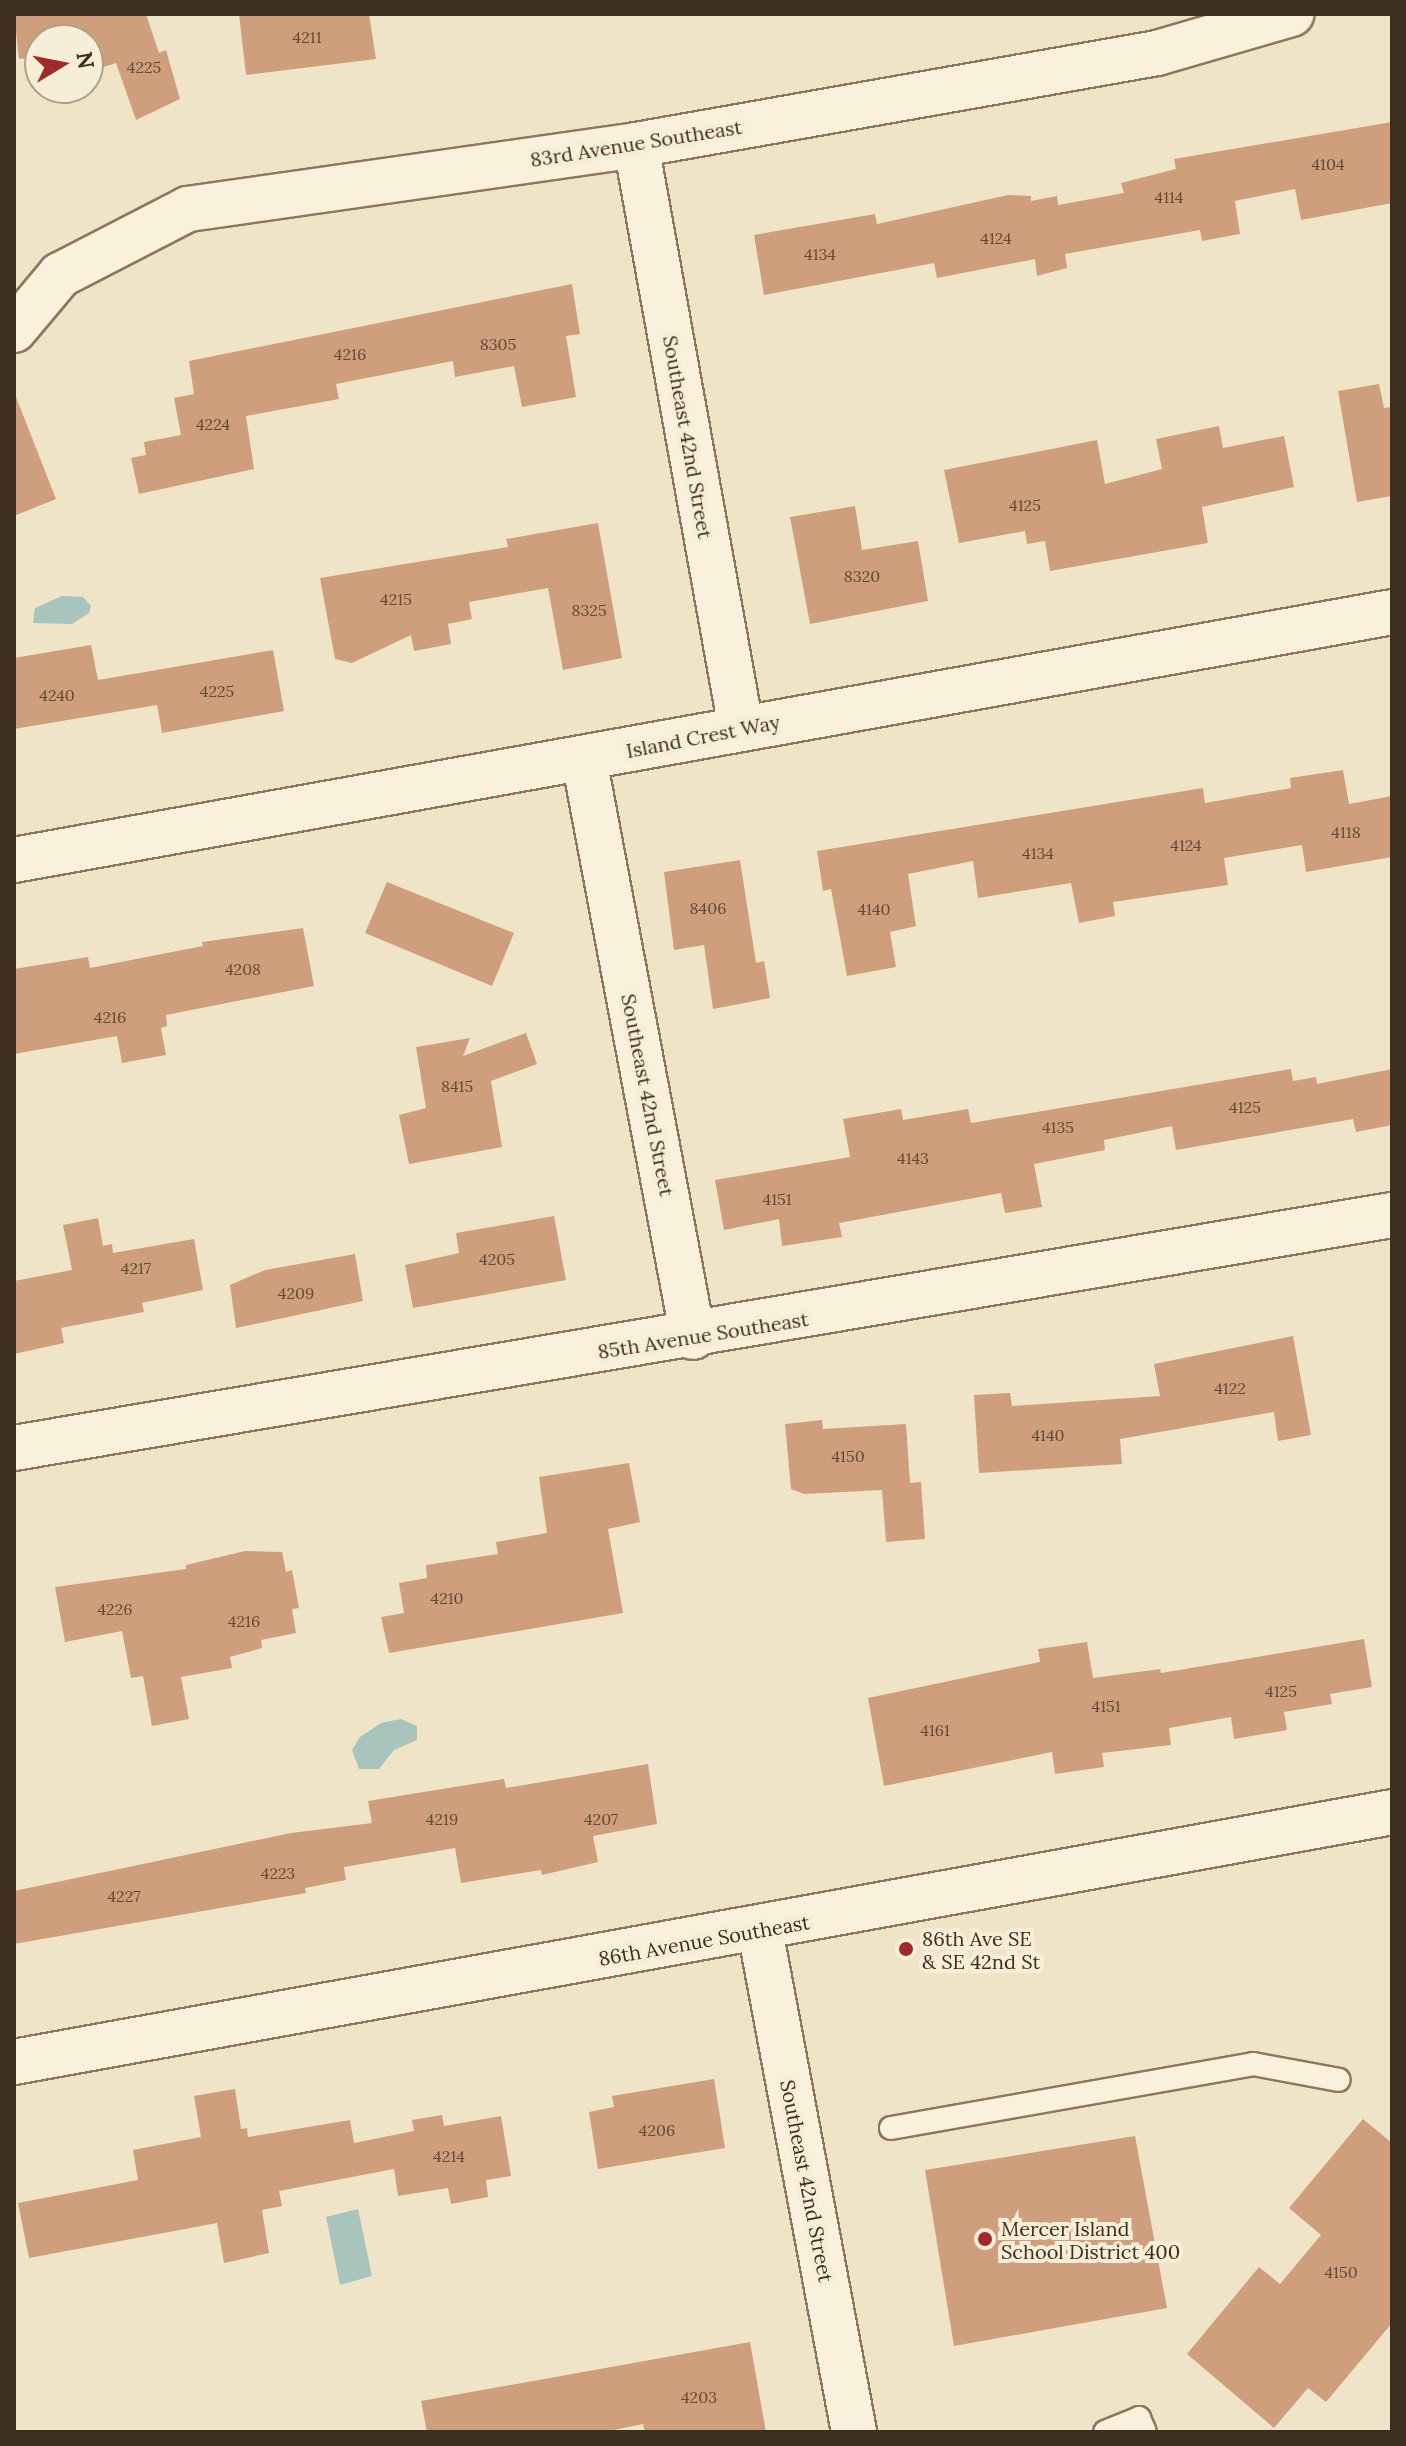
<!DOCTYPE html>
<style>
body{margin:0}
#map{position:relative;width:1406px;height:2446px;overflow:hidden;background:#f0e4c8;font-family:Lora,serif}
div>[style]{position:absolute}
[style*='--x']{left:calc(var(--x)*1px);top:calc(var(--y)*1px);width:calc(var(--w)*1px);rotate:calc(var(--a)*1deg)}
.water>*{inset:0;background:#a9c4bc}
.building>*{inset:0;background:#cf9f7d}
.roads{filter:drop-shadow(2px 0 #8d765c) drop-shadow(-2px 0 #8d765c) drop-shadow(0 2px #8d765c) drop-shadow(0 -2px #8d765c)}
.lane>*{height:22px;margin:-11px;padding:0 11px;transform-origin:11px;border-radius:11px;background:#faf1dc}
.street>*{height:44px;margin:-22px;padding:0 22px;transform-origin:22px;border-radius:22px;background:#faf1dc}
.secondary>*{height:44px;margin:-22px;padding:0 22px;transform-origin:22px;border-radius:22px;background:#faf1dc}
.dots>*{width:22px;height:22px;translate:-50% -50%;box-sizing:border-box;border:4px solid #f7eed8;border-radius:50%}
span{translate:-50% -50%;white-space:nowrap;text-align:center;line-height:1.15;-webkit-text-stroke:8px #f7eed8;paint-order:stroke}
.number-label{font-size:16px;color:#624a37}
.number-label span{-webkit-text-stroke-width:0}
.street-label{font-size:20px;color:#3d2e20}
.poi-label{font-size:20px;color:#3d2e20}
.left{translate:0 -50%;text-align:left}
.frame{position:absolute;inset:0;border:16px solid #3d2e20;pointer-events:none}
.north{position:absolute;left:24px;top:24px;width:80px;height:80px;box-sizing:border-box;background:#f7eed8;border:2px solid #ada18e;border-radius:50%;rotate:80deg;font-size:22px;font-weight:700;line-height:32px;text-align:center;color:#3d2e20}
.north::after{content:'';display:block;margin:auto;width:28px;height:36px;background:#9e2a2b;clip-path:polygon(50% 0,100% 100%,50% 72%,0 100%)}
</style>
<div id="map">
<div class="water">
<i style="clip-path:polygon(62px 596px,83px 597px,91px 606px,89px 613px,72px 624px,33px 623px,35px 608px)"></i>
<i style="clip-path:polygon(401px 1719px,417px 1726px,417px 1740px,394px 1750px,379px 1769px,359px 1769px,352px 1750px,360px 1737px,381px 1723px)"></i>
<i style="clip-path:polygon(358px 2209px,372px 2276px,340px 2285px,326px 2217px)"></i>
</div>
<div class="building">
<i style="clip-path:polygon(14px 14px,146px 14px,159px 53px,166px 50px,180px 99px,136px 120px,116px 63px,88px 72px,88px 40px,40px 40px,40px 56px,19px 59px)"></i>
<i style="clip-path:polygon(239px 14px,369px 14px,376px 59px,246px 75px)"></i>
<i style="clip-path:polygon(1392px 122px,1392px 203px,1301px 220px,1295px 189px,1235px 201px,1240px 234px,1202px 241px,1200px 230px,1065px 254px,1067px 268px,1037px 276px,1035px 259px,937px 278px,934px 263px,764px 295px,754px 235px,875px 214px,877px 224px,1008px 195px,1031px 196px,1031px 201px,1057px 196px,1058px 205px,1124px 193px,1121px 183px,1176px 169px,1174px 159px)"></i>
<i style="clip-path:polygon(572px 284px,580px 334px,566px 336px,576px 397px,522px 407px,514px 366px,455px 377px,453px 361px,336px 384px,339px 399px,246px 416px,254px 469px,139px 494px,131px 458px,146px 455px,144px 442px,181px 435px,174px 398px,194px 394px,189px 361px)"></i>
<i style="clip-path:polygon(1379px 384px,1384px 408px,1392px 407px,1392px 496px,1357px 502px,1338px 391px)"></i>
<i style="clip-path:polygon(16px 397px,56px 499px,14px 516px,14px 398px)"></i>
<i style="clip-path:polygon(1219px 426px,1223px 448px,1284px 436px,1294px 487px,1202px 507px,1208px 543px,1050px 571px,1045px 541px,1027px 544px,1025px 531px,959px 543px,944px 470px,1097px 440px,1105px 484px,1162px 469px,1156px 439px)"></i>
<i style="clip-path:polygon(855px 506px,862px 550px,918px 541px,928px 601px,810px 624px,790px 517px)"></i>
<i style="clip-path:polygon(598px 523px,622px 658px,563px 670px,548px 588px,469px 602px,472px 619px,448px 624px,451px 644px,414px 651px,411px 635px,352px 663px,335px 659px,320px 578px,508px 547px,506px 539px)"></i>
<i style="clip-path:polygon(91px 645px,98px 680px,273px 650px,284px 711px,162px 733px,157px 705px,14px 729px,14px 658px)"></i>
<i style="clip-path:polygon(1343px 770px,1349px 804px,1392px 796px,1392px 857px,1306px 872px,1302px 845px,1224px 858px,1228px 885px,1113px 902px,1115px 916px,1079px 923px,1071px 883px,978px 898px,973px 861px,908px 874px,916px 926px,890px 932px,896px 967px,847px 976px,831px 889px,823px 891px,817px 851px,1203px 788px,1205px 803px,1291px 788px,1290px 778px)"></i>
<i style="clip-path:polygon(740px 860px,756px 963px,764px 961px,770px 998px,713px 1009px,704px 945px,674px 950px,664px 872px)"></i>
<i style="clip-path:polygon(387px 882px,514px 933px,492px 986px,365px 933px)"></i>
<i style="clip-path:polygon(303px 928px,314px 986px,166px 1015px,167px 1026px,161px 1028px,166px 1055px,122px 1063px,117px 1036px,14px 1054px,14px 969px,88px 957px,90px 968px,203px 946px,202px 942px)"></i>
<i style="clip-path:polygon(526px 1033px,537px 1064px,491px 1081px,502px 1147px,409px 1164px,399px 1115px,426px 1108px,416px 1047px,470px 1038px,463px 1056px)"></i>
<i style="clip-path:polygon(1291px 1069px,1293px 1081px,1316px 1077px,1317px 1084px,1392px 1069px,1392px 1125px,1356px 1132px,1353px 1119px,1176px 1150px,1172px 1126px,1104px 1140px,1105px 1150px,1034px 1164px,1042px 1207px,1005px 1213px,1001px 1193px,839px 1223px,842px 1237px,782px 1246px,779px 1219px,724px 1230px,715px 1180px,850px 1157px,843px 1119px,901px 1109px,903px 1120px,968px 1109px,971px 1123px)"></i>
<i style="clip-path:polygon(554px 1216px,566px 1280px,413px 1308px,405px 1265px,459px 1253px,456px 1233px)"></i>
<i style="clip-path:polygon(98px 1218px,103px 1246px,112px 1244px,113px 1253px,194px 1239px,203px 1290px,142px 1303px,144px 1312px,61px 1328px,64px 1343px,14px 1354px,14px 1281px,72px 1270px,63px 1225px)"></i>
<i style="clip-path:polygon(355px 1254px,363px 1301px,236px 1328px,230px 1285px,265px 1270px)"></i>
<i style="clip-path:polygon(1293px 1336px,1311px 1435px,1278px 1441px,1274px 1412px,1120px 1439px,1122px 1464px,979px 1473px,974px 1395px,1010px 1393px,1012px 1406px,1160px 1396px,1154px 1364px)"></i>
<i style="clip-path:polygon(822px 1420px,823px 1429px,906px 1424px,910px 1483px,921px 1482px,925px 1539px,886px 1542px,882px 1490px,804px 1494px,791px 1489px,785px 1424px)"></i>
<i style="clip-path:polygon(629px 1463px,640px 1522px,608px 1529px,623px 1613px,389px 1653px,381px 1617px,404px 1613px,399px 1583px,427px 1578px,426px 1565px,498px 1554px,496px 1542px,547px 1533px,539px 1477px)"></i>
<i style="clip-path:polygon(245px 1551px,282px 1552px,286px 1572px,292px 1570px,299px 1608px,292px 1609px,296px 1633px,261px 1640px,262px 1648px,230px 1657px,232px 1668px,181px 1677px,189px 1719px,152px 1726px,143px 1676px,131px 1678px,122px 1631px,65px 1642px,55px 1587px,186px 1569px,186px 1565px)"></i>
<i style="clip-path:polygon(1364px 1639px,1372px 1687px,1330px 1694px,1332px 1704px,1284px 1712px,1287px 1730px,1234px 1739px,1231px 1717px,1169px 1728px,1171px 1745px,1102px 1753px,1104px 1767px,1055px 1774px,1052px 1752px,884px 1786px,868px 1698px,1040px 1662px,1038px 1649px,1087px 1642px,1093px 1678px,1160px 1669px,1161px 1673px)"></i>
<i style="clip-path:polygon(648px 1764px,657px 1824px,593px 1836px,598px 1862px,542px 1875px,541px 1870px,461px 1883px,455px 1848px,344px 1867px,346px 1880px,305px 1888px,306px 1893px,14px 1944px,14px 1891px,291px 1833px,372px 1823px,368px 1801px,504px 1779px,506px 1788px)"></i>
<i style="clip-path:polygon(714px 2079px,725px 2148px,598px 2169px,589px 2112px,614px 2107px,612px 2096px)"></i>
<i style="clip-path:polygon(235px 2089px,241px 2129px,247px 2128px,248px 2137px,350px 2120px,354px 2143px,414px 2131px,412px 2120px,442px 2115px,444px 2126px,501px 2116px,511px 2176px,486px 2180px,488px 2197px,451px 2204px,448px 2188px,398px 2196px,394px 2169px,279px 2191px,282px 2206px,262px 2210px,269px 2253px,224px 2263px,217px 2223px,29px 2258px,18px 2203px,138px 2180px,133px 2150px,201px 2137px,194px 2096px)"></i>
<i style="clip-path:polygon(1363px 2119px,1392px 2143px,1392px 2323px,1326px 2402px,1308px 2388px,1274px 2428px,1187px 2354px,1259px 2267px,1280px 2284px,1321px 2235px,1289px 2208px)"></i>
<i style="clip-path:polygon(1135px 2136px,1167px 2308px,954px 2346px,925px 2170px)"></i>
<i style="clip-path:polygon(750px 2342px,766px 2432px,645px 2432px,643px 2424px,604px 2432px,427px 2432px,421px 2401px)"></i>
</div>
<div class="roads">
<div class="lane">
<i style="--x:891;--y:2128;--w:368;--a:-10"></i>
<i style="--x:1253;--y:2064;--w:87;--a:10.5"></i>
<i style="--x:1105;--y:2432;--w:37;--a:-22"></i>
<i style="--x:1139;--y:2418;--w:15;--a:67"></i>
</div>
<div class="street">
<i style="--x:636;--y:145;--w:592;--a:79.79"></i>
<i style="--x:14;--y:330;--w:72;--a:-50.1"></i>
<i style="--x:60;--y:275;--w:144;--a:-27.3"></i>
<i style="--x:188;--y:209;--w:453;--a:-8.1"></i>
<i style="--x:636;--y:145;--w:529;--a:-10.01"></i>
<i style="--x:1157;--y:53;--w:140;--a:-16.2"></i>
<i style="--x:584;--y:759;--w:588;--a:79.32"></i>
<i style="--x:14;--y:1448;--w:1398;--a:-9.6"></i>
<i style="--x:760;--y:1930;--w:511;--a:79.39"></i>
<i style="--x:14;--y:2062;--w:1400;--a:-10.28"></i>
</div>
<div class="secondary">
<i style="--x:14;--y:860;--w:1400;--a:-10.2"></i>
</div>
</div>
<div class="dots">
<i style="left:906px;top:1949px;background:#9e2a2b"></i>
<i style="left:985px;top:2239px;background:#9e2a2b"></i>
</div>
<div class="number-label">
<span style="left:307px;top:37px">4211</span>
<span style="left:144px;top:67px">4225</span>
<span style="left:1328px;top:164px">4104</span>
<span style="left:1169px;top:197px">4114</span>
<span style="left:996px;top:238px">4124</span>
<span style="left:820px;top:254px">4134</span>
<span style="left:498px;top:344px">8305</span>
<span style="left:350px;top:354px">4216</span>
<span style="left:213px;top:424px">4224</span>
<span style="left:1025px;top:505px">4125</span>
<span style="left:862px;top:576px">8320</span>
<span style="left:396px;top:599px">4215</span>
<span style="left:589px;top:610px">8325</span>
<span style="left:217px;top:691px">4225</span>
<span style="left:57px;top:695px">4240</span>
<span style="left:1346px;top:832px">4118</span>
<span style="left:1186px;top:845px">4124</span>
<span style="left:1038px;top:853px">4134</span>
<span style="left:708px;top:908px">8406</span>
<span style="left:874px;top:909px">4140</span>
<span style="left:243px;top:969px">4208</span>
<span style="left:110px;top:1017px">4216</span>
<span style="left:457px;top:1086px">8415</span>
<span style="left:1245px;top:1107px">4125</span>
<span style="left:1058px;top:1127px">4135</span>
<span style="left:913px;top:1158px">4143</span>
<span style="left:777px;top:1199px">4151</span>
<span style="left:497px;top:1259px">4205</span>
<span style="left:136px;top:1268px">4217</span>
<span style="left:296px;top:1293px">4209</span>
<span style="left:1230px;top:1388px">4122</span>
<span style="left:1048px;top:1435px">4140</span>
<span style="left:848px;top:1456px">4150</span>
<span style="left:447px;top:1598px">4210</span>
<span style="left:115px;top:1609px">4226</span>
<span style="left:244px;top:1621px">4216</span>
<span style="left:1281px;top:1691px">4125</span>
<span style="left:1106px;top:1706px">4151</span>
<span style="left:935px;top:1730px">4161</span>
<span style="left:442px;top:1819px">4219</span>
<span style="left:601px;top:1819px">4207</span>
<span style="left:278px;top:1873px">4223</span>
<span style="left:124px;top:1896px">4227</span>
<span style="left:657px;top:2130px">4206</span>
<span style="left:449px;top:2156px">4214</span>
<span style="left:1341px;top:2272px">4150</span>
<span style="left:699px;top:2397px">4203</span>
</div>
<div class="street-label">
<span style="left:636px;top:143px;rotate:-9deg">83rd Avenue Southeast</span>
<span style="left:688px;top:437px;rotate:80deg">Southeast 42nd Street</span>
<span style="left:703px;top:736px;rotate:-11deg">Island Crest Way</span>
<span style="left:648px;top:1095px;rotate:79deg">Southeast 42nd Street</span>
<span style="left:703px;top:1335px;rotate:-9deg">85th Avenue Southeast</span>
<span style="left:704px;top:1940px;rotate:-10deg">86th Avenue Southeast</span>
<span style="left:807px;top:2181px;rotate:79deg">Southeast 42nd Street</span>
</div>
<div class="poi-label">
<span class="left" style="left:922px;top:1950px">86th Ave SE<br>&amp; SE 42nd St</span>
<span class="left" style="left:1001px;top:2240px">Mercer Island<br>School District 400</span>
</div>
<div class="frame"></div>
<div class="north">N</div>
</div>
